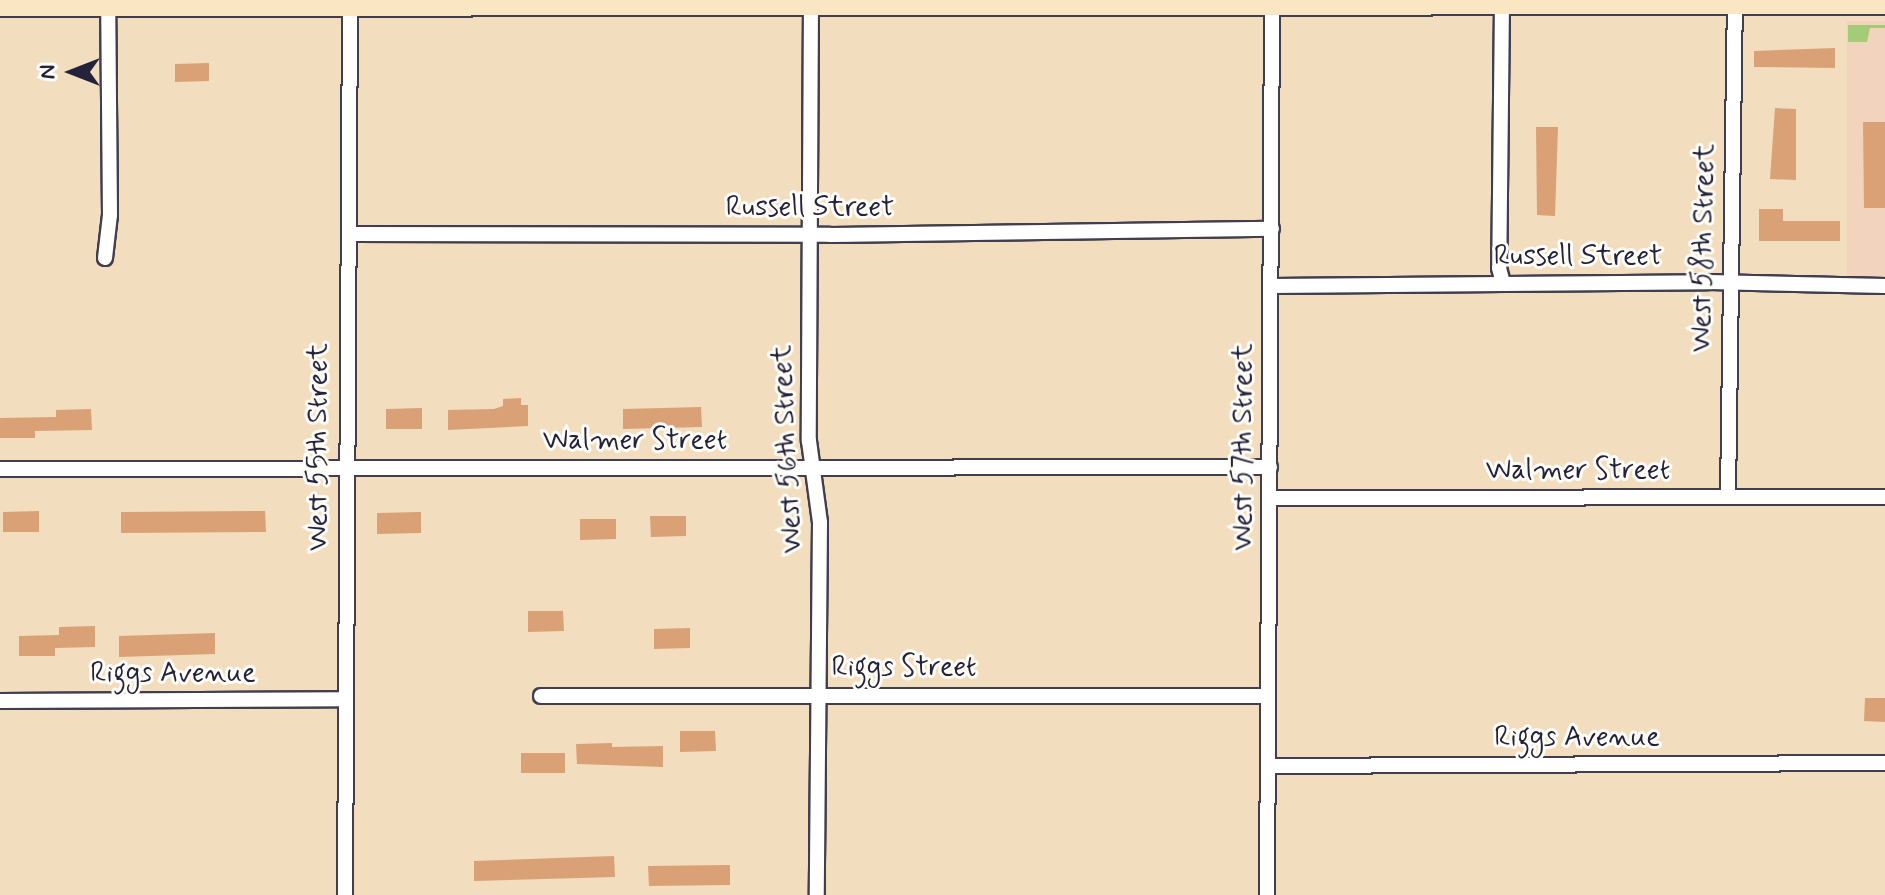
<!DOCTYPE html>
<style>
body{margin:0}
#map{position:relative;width:1885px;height:895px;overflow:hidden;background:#f3ddbf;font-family:Mynerve,sans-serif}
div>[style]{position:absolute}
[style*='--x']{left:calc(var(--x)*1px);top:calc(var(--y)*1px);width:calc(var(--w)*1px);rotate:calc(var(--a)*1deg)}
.built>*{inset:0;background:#f2d4be}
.green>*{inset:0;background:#a4cb75}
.building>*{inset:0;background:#d9a175}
.roads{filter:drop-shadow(2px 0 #413e4f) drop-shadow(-2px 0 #413e4f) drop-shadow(0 2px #413e4f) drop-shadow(0 -2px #413e4f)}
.street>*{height:14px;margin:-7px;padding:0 7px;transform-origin:7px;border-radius:7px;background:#fff}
.secondary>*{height:20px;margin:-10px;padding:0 10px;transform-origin:10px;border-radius:10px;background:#fbe6c4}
span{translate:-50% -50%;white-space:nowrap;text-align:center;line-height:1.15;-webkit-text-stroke:6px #fdfcf7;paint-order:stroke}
.street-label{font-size:28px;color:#22223b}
.north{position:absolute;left:32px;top:32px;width:80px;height:80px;-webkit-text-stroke:6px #fdfcf7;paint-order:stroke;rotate:270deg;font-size:22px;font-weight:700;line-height:32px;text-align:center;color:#22223b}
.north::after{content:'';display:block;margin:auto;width:28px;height:36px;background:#22223b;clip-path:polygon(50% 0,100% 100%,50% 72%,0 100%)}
</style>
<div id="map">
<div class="built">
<i style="clip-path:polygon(1847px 21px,1885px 21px,1885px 278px,1847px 278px)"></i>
</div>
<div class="green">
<i style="clip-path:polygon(1848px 25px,1885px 25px,1885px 28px,1870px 28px,1867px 42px,1848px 42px)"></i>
</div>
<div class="building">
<i style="clip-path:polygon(1835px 48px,1835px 68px,1754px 67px,1754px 51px)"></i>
<i style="clip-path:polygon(209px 63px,209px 81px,175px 82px,175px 64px)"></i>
<i style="clip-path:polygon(1775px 108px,1796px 109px,1796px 180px,1770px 179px)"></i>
<i style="clip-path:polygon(1863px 122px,1885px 122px,1885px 208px,1864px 208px)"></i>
<i style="clip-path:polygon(1536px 127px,1558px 127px,1555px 216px,1537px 215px)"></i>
<i style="clip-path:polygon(1759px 209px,1783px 209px,1783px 221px,1840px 221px,1840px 241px,1759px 241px)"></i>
<i style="clip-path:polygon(521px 398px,521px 405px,528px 405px,528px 426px,448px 430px,448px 410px,494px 409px,503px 406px,503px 399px)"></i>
<i style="clip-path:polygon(701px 407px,702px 427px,623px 429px,623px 409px)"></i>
<i style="clip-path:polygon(422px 408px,422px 429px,386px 429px,386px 409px)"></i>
<i style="clip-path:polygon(91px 409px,92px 430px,35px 431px,35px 438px,0 438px,0 418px,56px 417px,56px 410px)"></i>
<i style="clip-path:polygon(39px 511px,39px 532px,3px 532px,3px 512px)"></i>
<i style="clip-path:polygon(265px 511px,266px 532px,121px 533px,121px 512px)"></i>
<i style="clip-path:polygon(421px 512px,421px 533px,377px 534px,377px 513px)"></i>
<i style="clip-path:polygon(650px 516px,686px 516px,686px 536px,651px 537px)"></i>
<i style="clip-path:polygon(580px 519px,616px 519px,616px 539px,580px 540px)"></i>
<i style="clip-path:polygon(528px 611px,563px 611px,564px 631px,528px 632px)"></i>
<i style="clip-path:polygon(95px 626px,95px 647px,55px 648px,55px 656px,19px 656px,19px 636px,59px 635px,59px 627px)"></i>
<i style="clip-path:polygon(690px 628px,690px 648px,654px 649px,654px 629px)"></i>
<i style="clip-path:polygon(215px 633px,215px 654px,119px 657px,119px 636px)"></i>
<i style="clip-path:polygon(1865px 698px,1885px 698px,1885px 722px,1864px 721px)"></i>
<i style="clip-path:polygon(680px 731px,715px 731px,716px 751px,680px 752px)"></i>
<i style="clip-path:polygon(612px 743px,612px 747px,663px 746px,663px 767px,577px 764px,576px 744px)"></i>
<i style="clip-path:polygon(521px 753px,565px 753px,565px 773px,521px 773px)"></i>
<i style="clip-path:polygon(614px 856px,615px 877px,474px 881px,474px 861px)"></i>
<i style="clip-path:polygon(730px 865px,730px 885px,649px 886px,648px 866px)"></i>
</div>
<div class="roads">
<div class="street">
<i style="--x:811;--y:0;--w:441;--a:90.3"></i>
<i style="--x:809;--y:441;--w:82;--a:82.3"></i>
<i style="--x:820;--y:522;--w:373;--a:90.5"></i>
<i style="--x:1502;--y:3;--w:265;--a:90.6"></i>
<i style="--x:1499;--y:268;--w:16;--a:75"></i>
<i style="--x:349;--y:234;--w:481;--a:0.1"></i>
<i style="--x:830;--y:235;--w:442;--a:-0.8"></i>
<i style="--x:105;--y:258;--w:43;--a:-83.4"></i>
<i style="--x:110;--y:215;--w:210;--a:-90.5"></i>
<i style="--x:1271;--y:286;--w:438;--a:-0.5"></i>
<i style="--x:1709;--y:282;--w:176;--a:1.3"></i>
<i style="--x:0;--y:469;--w:1270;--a:-0.09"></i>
<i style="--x:1728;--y:496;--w:496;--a:-89.2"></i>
<i style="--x:1270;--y:498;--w:615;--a:-0.09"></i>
<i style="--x:541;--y:696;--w:727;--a:0"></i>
<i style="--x:0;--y:701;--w:346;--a:-0.3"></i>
<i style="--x:1269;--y:766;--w:616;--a:-0.28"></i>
<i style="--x:345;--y:895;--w:892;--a:-89.68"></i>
<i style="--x:1267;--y:895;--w:895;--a:-89.68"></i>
</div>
<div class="secondary">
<i style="--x:0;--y:6;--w:1885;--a:-0.06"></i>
</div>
</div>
<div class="street-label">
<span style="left:810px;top:208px">Russell Street</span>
<span style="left:1704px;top:248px;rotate:-89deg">West 58th Street</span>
<span style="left:1578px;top:257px">Russell Street</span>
<span style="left:635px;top:441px">Walmer Street</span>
<span style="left:319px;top:447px;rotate:-90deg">West 55th Street</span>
<span style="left:1244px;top:447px;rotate:-90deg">West 57th Street</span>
<span style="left:788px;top:449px;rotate:-93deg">West 56th Street</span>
<span style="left:1578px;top:471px">Walmer Street</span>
<span style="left:904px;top:668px">Riggs Street</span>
<span style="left:173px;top:674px">Riggs Avenue</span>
<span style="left:1577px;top:738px">Riggs Avenue</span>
</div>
<div class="north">N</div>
</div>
